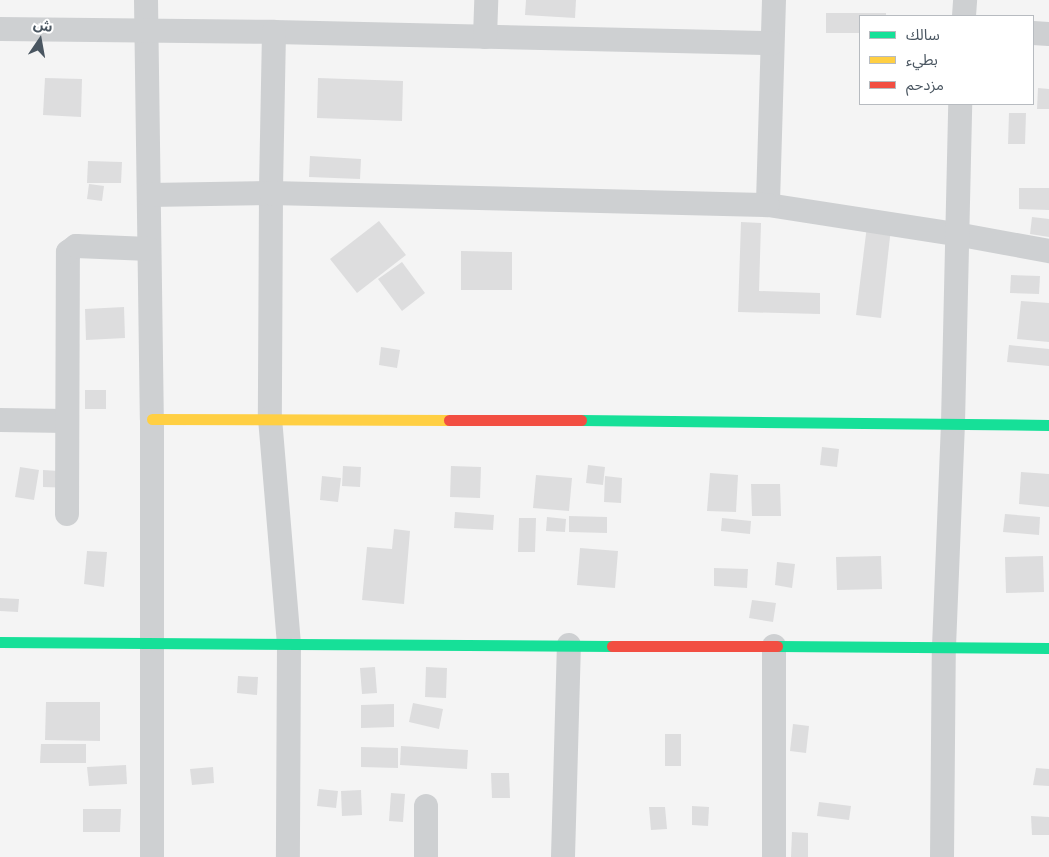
<!DOCTYPE html>
<meta charset="utf-8">
<style>
body{margin:0}
#map{position:relative;width:1049px;height:857px;overflow:hidden;background:#f4f4f4;font-family:Jost,"Noto Sans Arabic",sans-serif}
div>[style]{position:absolute}
[style*='--x']{left:calc(var(--x)*1px);top:calc(var(--y)*1px);width:calc(var(--w)*1px);rotate:calc(var(--a)*1deg)}
.building>*{inset:0;background:#ddddde}
.street>*{height:24px;margin:-12px;padding:0 12px;transform-origin:12px;border-radius:12px;background:#ced0d2}
.fast>*{height:11px;margin:-5.5px;padding:0 5.5px;transform-origin:5.5px;border-radius:5.5px;background:#16e098}
.slow>*{height:11px;margin:-5.5px;padding:0 5.5px;transform-origin:5.5px;border-radius:5.5px;background:#ffcf43}
.jam>*{height:11px;margin:-5.5px;padding:0 5.5px;transform-origin:5.5px;border-radius:5.5px;background:#f24e42}
span{translate:-50% -50%;white-space:nowrap;text-align:center;line-height:1.15;-webkit-text-stroke:5px #fff;paint-order:stroke}
.legend{position:absolute;left:859px;top:15px;width:175px;height:90px;box-sizing:border-box;background:#fff;border:1px solid #b7bbc0;margin:0;padding:6px 9px;list-style:none;font-size:15px;color:#4a5661}
.legend li{display:flex;align-items:center;gap:10px;height:25px}
.legend b{width:25px;border:1px solid #b7bbc0}
.north{position:absolute;left:15px;top:15px;width:50px;height:50px;-webkit-text-stroke:4px #fff;paint-order:stroke;rotate:12deg;font-size:14px;font-weight:700;line-height:20px;text-align:center;color:#4a5661}
.north::after{content:'';display:block;margin:auto;width:18px;height:22px;background:#4a5661;clip-path:polygon(50% 0,100% 100%,50% 72%,0 100%)}
</style>
<div id="map">
<div class="building">
<i style="clip-path:polygon(526px 0,576px 0,575px 18px,525px 15px)"></i>
<i style="clip-path:polygon(826px 13px,886px 13px,886px 16px,860px 16px,860px 33px,826px 33px)"></i>
<i style="clip-path:polygon(45px 78px,82px 79px,81px 117px,43px 115px)"></i>
<i style="clip-path:polygon(318px 78px,403px 81px,402px 121px,317px 118px)"></i>
<i style="clip-path:polygon(1038px 88px,1049px 89px,1049px 109px,1037px 109px)"></i>
<i style="clip-path:polygon(1009px 113px,1026px 113px,1025px 144px,1008px 144px)"></i>
<i style="clip-path:polygon(310px 156px,361px 159px,360px 179px,309px 177px)"></i>
<i style="clip-path:polygon(88px 161px,122px 162px,121px 183px,87px 183px)"></i>
<i style="clip-path:polygon(89px 184px,104px 186px,102px 201px,87px 199px)"></i>
<i style="clip-path:polygon(1019px 188px,1049px 188px,1049px 210px,1019px 209px)"></i>
<i style="clip-path:polygon(1032px 217px,1049px 219px,1049px 237px,1030px 234px)"></i>
<i style="clip-path:polygon(379px 221px,406px 255px,357px 293px,330px 259px)"></i>
<i style="clip-path:polygon(741px 222px,761px 223px,759px 291px,820px 293px,820px 314px,738px 312px)"></i>
<i style="clip-path:polygon(867px 226px,891px 228px,881px 318px,856px 315px)"></i>
<i style="clip-path:polygon(461px 251px,512px 252px,512px 290px,461px 290px)"></i>
<i style="clip-path:polygon(402px 262px,425px 293px,402px 311px,378px 279px)"></i>
<i style="clip-path:polygon(1011px 275px,1040px 276px,1039px 294px,1010px 293px)"></i>
<i style="clip-path:polygon(1021px 301px,1049px 303px,1049px 342px,1017px 339px)"></i>
<i style="clip-path:polygon(124px 307px,125px 338px,86px 340px,85px 309px)"></i>
<i style="clip-path:polygon(1009px 345px,1049px 349px,1049px 366px,1007px 362px)"></i>
<i style="clip-path:polygon(381px 347px,400px 350px,397px 368px,379px 365px)"></i>
<i style="clip-path:polygon(85px 390px,106px 390px,106px 409px,85px 409px)"></i>
<i style="clip-path:polygon(822px 447px,839px 449px,837px 467px,820px 465px)"></i>
<i style="clip-path:polygon(588px 465px,605px 467px,603px 485px,586px 483px)"></i>
<i style="clip-path:polygon(343px 466px,361px 467px,360px 487px,342px 486px)"></i>
<i style="clip-path:polygon(451px 466px,481px 467px,480px 498px,450px 497px)"></i>
<i style="clip-path:polygon(20px 467px,39px 470px,34px 500px,15px 497px)"></i>
<i style="clip-path:polygon(43px 470px,75px 472px,74px 488px,43px 487px)"></i>
<i style="clip-path:polygon(1021px 472px,1049px 474px,1049px 507px,1019px 504px)"></i>
<i style="clip-path:polygon(710px 473px,738px 475px,736px 512px,707px 511px)"></i>
<i style="clip-path:polygon(536px 475px,572px 478px,569px 511px,533px 508px)"></i>
<i style="clip-path:polygon(322px 476px,341px 478px,338px 502px,320px 500px)"></i>
<i style="clip-path:polygon(605px 476px,622px 478px,621px 503px,604px 502px)"></i>
<i style="clip-path:polygon(751px 484px,780px 484px,781px 516px,752px 516px)"></i>
<i style="clip-path:polygon(455px 512px,494px 515px,493px 530px,454px 528px)"></i>
<i style="clip-path:polygon(1005px 514px,1040px 517px,1039px 535px,1003px 532px)"></i>
<i style="clip-path:polygon(569px 516px,607px 517px,607px 533px,569px 532px)"></i>
<i style="clip-path:polygon(547px 517px,566px 519px,565px 532px,546px 531px)"></i>
<i style="clip-path:polygon(519px 518px,536px 518px,535px 552px,518px 552px)"></i>
<i style="clip-path:polygon(722px 518px,751px 521px,750px 534px,721px 531px)"></i>
<i style="clip-path:polygon(394px 529px,410px 531px,404px 604px,362px 600px,367px 547px,392px 549px)"></i>
<i style="clip-path:polygon(580px 548px,618px 551px,615px 588px,577px 585px)"></i>
<i style="clip-path:polygon(87px 551px,107px 552px,104px 587px,84px 584px)"></i>
<i style="clip-path:polygon(881px 556px,882px 589px,837px 590px,836px 557px)"></i>
<i style="clip-path:polygon(1043px 556px,1044px 592px,1006px 593px,1005px 557px)"></i>
<i style="clip-path:polygon(777px 562px,795px 564px,792px 588px,775px 585px)"></i>
<i style="clip-path:polygon(714px 568px,748px 569px,747px 588px,714px 586px)"></i>
<i style="clip-path:polygon(0 598px,19px 599px,18px 612px,0 611px)"></i>
<i style="clip-path:polygon(752px 600px,776px 603px,773px 622px,749px 618px)"></i>
<i style="clip-path:polygon(375px 667px,377px 693px,362px 694px,360px 668px)"></i>
<i style="clip-path:polygon(426px 667px,447px 668px,446px 698px,425px 697px)"></i>
<i style="clip-path:polygon(238px 676px,258px 677px,257px 695px,237px 693px)"></i>
<i style="clip-path:polygon(46px 702px,100px 702px,100px 741px,45px 740px)"></i>
<i style="clip-path:polygon(413px 703px,443px 709px,439px 729px,409px 722px)"></i>
<i style="clip-path:polygon(394px 704px,394px 727px,361px 728px,361px 705px)"></i>
<i style="clip-path:polygon(793px 724px,809px 726px,806px 753px,790px 751px)"></i>
<i style="clip-path:polygon(665px 734px,681px 734px,681px 766px,665px 766px)"></i>
<i style="clip-path:polygon(41px 744px,86px 744px,86px 763px,40px 763px)"></i>
<i style="clip-path:polygon(401px 746px,468px 750px,467px 769px,400px 765px)"></i>
<i style="clip-path:polygon(361px 747px,398px 748px,398px 768px,361px 767px)"></i>
<i style="clip-path:polygon(126px 765px,127px 784px,89px 786px,87px 767px)"></i>
<i style="clip-path:polygon(213px 767px,214px 783px,192px 785px,190px 769px)"></i>
<i style="clip-path:polygon(1036px 768px,1049px 769px,1049px 786px,1033px 785px)"></i>
<i style="clip-path:polygon(491px 773px,509px 773px,510px 798px,492px 798px)"></i>
<i style="clip-path:polygon(319px 789px,338px 791px,336px 808px,317px 806px)"></i>
<i style="clip-path:polygon(361px 790px,362px 815px,342px 816px,341px 791px)"></i>
<i style="clip-path:polygon(391px 793px,405px 794px,403px 822px,389px 821px)"></i>
<i style="clip-path:polygon(819px 802px,851px 806px,849px 820px,817px 816px)"></i>
<i style="clip-path:polygon(692px 806px,709px 807px,708px 826px,692px 825px)"></i>
<i style="clip-path:polygon(649px 807px,665px 807px,667px 829px,651px 830px)"></i>
<i style="clip-path:polygon(83px 809px,121px 809px,120px 832px,83px 832px)"></i>
<i style="clip-path:polygon(1031px 816px,1049px 817px,1049px 835px,1032px 835px)"></i>
<i style="clip-path:polygon(792px 832px,808px 833px,808px 857px,791px 857px)"></i>
</div>
<div class="street">
<i style="--x:146;--y:0;--w:419;--a:89.2"></i>
<i style="--x:152;--y:419;--w:438;--a:90"></i>
<i style="--x:774;--y:0;--w:205;--a:91.7"></i>
<i style="--x:768;--y:205;--w:190;--a:8.8"></i>
<i style="--x:956;--y:234;--w:95;--a:10.4"></i>
<i style="--x:964;--y:16;--w:16;--a:-86"></i>
<i style="--x:0;--y:29;--w:274;--a:0.6"></i>
<i style="--x:274;--y:32;--w:498;--a:1.3"></i>
<i style="--x:274;--y:32;--w:161;--a:91.1"></i>
<i style="--x:271;--y:193;--w:225;--a:90.3"></i>
<i style="--x:270;--y:418;--w:227;--a:85.2"></i>
<i style="--x:289;--y:644;--w:213;--a:90.3"></i>
<i style="--x:1033;--y:33;--w:16;--a:4"></i>
<i style="--x:485;--y:37;--w:37;--a:-88"></i>
<i style="--x:149;--y:195;--w:122;--a:-0.9"></i>
<i style="--x:271;--y:193;--w:497;--a:1.4"></i>
<i style="--x:0;--y:420;--w:67;--a:0.9"></i>
<i style="--x:67;--y:514;--w:262;--a:-89.8"></i>
<i style="--x:68;--y:252;--w:10;--a:-37"></i>
<i style="--x:76;--y:246;--w:73;--a:2.4"></i>
<i style="--x:774;--y:646;--w:211;--a:90"></i>
<i style="--x:426;--y:857;--w:51;--a:-90"></i>
<i style="--x:563;--y:857;--w:212;--a:-88.4"></i>
<i style="--x:942;--y:857;--w:210;--a:-89.5"></i>
<i style="--x:944;--y:647;--w:224;--a:-87.7"></i>
<i style="--x:953;--y:423;--w:319;--a:-88.7"></i>
</div>
<div class="fast">
<i style="--x:581;--y:420;--w:468;--a:0.6"></i>
<i style="--x:0;--y:642;--w:612;--a:0.37"></i>
<i style="--x:777;--y:646;--w:272;--a:0.4"></i>
</div>
<div class="slow">
<i style="--x:152;--y:419;--w:297;--a:0.2"></i>
</div>
<div class="jam">
<i style="--x:449;--y:420;--w:132;--a:0"></i>
<i style="--x:612;--y:646;--w:165;--a:0"></i>
</div>
<ul class="legend">
<li><b style="height:6px;background:#16e098"></b>سالك</li>
<li><b style="height:6px;background:#ffcf43"></b>بطيء</li>
<li><b style="height:6px;background:#f24e42"></b>مزدحم</li>
</ul>
<div class="north">ش</div>
</div>
